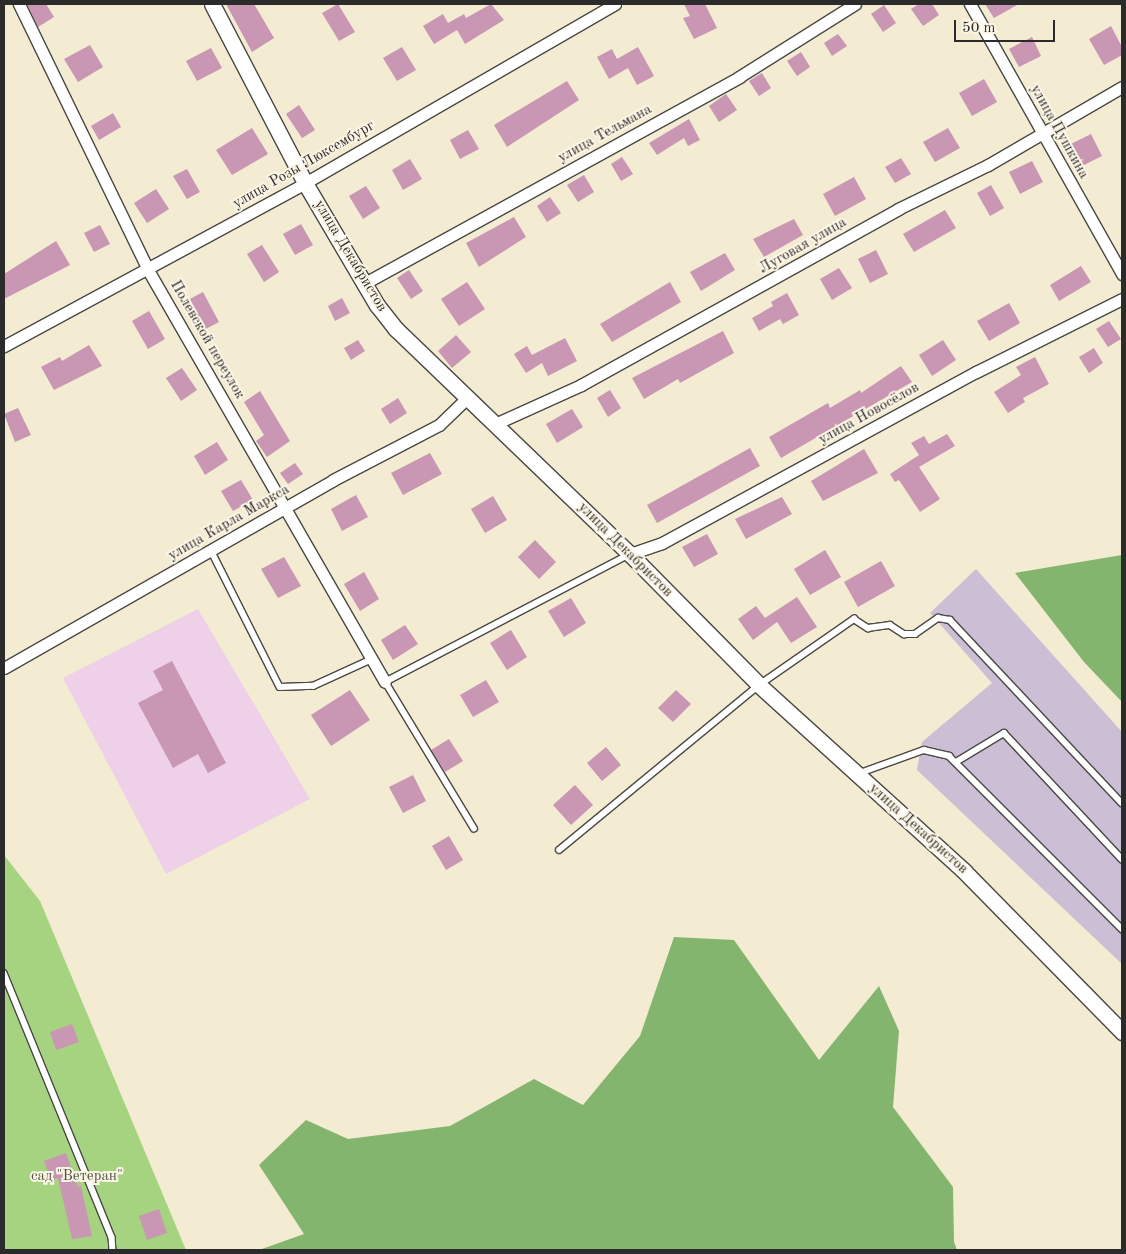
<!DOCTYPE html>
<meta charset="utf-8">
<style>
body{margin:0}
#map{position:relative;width:1126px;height:1254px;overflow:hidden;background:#f3ebd2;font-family:"Old Standard TT",serif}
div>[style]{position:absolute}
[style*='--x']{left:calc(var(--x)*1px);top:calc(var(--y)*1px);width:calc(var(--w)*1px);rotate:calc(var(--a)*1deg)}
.built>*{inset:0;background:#eed0e8}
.industrial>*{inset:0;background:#ccbed4}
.green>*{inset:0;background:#a5d380}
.forest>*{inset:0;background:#84b56e}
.building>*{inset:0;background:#c996b4}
.roads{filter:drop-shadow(1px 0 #494844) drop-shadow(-1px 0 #494844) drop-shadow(0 1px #494844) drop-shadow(0 -1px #494844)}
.lane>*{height:5.5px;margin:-2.75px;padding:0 2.75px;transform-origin:2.75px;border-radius:2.75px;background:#fff}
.street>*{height:11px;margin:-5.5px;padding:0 5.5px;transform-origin:5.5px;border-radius:5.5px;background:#fff}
.secondary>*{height:15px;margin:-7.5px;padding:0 7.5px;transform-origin:7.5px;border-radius:7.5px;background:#fff}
span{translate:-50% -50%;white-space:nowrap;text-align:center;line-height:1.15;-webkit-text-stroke:4px #fcf5e5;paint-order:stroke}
.street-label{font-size:15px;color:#2b2b2b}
.park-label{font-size:15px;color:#4a5540}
.frame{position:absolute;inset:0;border:5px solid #2b2b2b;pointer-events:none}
.scale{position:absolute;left:954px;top:20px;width:101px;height:22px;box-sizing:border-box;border:2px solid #2b2b2b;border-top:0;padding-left:6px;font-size:15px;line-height:18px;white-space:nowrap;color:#2b2b2b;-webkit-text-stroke:4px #fcf5e5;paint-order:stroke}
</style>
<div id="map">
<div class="built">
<i style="clip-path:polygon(198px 609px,310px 799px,166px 874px,63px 678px)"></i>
</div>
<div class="industrial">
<i style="clip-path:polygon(976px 569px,1122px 732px,1122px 964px,917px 770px,922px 742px,992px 683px,930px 613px)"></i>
</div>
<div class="green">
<i style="clip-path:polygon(4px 855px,40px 901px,186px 1250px,4px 1250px)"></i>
</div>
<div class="forest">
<i style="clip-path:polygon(1122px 555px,1122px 702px,1084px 662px,1015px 573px)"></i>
<i style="clip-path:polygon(674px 937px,734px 940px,819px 1060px,879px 986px,899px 1031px,893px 1107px,953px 1187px,954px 1242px,957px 1250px,259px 1250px,304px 1234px,259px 1165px,306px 1120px,348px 1139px,450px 1126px,534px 1079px,583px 1105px,640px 1036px)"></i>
</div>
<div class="building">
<i style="clip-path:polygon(27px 4px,46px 4px,54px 17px,38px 27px)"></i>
<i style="clip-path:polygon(226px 4px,254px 4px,274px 38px,252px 52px)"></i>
<i style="clip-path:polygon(338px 4px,355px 32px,339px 41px,322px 13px)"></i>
<i style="clip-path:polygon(491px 4px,504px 20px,465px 44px,457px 30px,434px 44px,423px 26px,443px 14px,448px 23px,464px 14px,466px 18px)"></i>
<i style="clip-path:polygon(684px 4px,705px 4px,717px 28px,694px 39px,683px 18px,690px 16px)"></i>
<i style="clip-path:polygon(919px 4px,932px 4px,939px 15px,923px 26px,911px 9px)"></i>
<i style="clip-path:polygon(985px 4px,1019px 4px,994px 18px)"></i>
<i style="clip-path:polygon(884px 5px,896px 23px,883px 32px,871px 14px)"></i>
<i style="clip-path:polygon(1111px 26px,1122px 47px,1122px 55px,1104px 65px,1089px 39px)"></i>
<i style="clip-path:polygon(838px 34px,847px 46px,832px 56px,824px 43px)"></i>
<i style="clip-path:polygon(1032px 37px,1041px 56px,1019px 67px,1009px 49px)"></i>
<i style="clip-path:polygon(90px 45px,103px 67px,78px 82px,64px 59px)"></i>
<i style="clip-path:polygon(402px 47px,416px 70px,397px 81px,383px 58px)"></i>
<i style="clip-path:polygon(638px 47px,654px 76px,637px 85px,628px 68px,609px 79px,597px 57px,612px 49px,617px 59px)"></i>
<i style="clip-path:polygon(211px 48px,222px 68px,197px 81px,186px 61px)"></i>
<i style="clip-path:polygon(801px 52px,810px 67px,797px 76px,787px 61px)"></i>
<i style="clip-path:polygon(762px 73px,771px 88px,759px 96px,749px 81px)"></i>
<i style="clip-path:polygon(984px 79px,997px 102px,972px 116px,959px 93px)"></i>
<i style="clip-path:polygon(567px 81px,579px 100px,507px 147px,494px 125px)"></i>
<i style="clip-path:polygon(726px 94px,737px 110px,719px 122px,709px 106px)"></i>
<i style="clip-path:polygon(299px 105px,315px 130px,302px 138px,286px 114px)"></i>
<i style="clip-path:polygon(113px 113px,121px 127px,99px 140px,91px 126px)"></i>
<i style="clip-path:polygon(689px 119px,700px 140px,688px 146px,684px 138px,657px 155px,649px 143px)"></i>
<i style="clip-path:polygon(252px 128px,268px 154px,232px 175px,216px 150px)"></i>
<i style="clip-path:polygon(948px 128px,960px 148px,935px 162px,923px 142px)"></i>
<i style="clip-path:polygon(468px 130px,479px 149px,460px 159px,450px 140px)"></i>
<i style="clip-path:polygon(1091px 134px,1102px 156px,1074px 170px,1063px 148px)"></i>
<i style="clip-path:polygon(622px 157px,633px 174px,621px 181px,611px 164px)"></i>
<i style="clip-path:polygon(901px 158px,911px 174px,895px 183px,885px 167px)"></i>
<i style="clip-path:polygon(410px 159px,422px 179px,403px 190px,392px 170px)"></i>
<i style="clip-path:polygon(1032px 161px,1043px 182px,1020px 194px,1009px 172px)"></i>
<i style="clip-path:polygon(187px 169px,200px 192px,187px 199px,173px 176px)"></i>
<i style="clip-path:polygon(584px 175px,594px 192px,578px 202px,567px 185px)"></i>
<i style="clip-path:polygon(854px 177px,866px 199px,835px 216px,823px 194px)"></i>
<i style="clip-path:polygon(991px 185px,1004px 208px,990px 216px,977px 193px)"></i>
<i style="clip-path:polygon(366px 186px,380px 208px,363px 219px,349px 196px)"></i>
<i style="clip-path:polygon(156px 189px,169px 209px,147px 223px,134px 203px)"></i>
<i style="clip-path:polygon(550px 197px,561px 213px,547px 222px,537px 206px)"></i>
<i style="clip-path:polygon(945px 210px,956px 228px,914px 252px,903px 234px)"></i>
<i style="clip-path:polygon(514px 217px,526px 237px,479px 267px,466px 243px)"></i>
<i style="clip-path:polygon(794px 219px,803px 235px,764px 257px,753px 239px)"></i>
<i style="clip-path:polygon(301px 224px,313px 245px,295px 255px,283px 234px)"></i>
<i style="clip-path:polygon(100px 225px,110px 244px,94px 252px,84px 233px)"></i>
<i style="clip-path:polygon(56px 241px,70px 265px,4px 299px,4px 274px)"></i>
<i style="clip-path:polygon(262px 245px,279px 272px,264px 282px,247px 254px)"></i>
<i style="clip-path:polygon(876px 250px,888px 274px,870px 283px,858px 259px)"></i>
<i style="clip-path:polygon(725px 253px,735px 270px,701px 291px,690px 272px)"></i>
<i style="clip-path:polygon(1081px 266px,1091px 282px,1059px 301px,1050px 285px)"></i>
<i style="clip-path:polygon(839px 268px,852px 288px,832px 300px,820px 279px)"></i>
<i style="clip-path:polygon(409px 270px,423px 291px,411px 299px,397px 278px)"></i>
<i style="clip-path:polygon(467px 282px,485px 309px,459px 326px,441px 299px)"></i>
<i style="clip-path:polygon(670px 282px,681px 302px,612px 342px,600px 324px)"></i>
<i style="clip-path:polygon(203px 292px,219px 322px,204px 330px,188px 300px)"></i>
<i style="clip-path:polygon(787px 293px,799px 315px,783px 324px,780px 319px,759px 331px,752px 318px,773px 306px,771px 302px)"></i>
<i style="clip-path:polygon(342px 298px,350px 313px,335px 321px,328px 306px)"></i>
<i style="clip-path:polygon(1009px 303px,1020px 323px,989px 341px,977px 321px)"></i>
<i style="clip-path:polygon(149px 311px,165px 339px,148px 349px,132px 321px)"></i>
<i style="clip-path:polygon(1109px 321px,1121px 339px,1108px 347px,1096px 329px)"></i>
<i style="clip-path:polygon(723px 331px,734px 353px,680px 383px,678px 379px,644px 399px,632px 378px)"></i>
<i style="clip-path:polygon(456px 335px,471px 352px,452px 368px,438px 351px)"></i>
<i style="clip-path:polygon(565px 338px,577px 361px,548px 376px,542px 363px,526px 373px,514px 354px,527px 346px,532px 355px)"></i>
<i style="clip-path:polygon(358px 340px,365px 351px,351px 360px,344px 348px)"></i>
<i style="clip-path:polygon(943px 340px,956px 360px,932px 376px,919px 355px)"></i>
<i style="clip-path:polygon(89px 345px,102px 366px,54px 390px,41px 367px,60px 357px,62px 361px)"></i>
<i style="clip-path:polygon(1094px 348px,1103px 363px,1089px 373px,1079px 357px)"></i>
<i style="clip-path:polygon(1035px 357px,1049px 384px,1023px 398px,1025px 402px,1008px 413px,994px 392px,1021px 375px,1016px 367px)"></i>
<i style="clip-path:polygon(901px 366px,912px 382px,781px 458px,769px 437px,828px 403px,830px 408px,860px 390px,861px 393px)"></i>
<i style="clip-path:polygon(182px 368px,197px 390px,181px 401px,166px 378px)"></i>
<i style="clip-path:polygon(610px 390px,621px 408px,608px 417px,597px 398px)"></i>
<i style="clip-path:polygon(260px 391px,290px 441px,267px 457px,256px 441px,264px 435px,244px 402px)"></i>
<i style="clip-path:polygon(398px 398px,407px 413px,390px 424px,381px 409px)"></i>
<i style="clip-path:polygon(18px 408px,31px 435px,15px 442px,4px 414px)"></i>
<i style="clip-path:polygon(572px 409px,583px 427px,557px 443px,546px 424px)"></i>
<i style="clip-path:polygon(947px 434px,955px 446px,919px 467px,940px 499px,920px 512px,899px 480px,895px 482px,890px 474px,919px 455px,911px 443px,924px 436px,929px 444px)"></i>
<i style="clip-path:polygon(217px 442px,228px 460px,205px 475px,194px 456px)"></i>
<i style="clip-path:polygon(750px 448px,760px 466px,657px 523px,647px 505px)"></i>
<i style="clip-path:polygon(864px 449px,878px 473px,823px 501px,811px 481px)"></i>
<i style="clip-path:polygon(430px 453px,442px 474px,403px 495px,391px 473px)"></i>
<i style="clip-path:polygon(295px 463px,303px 474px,288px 484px,280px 473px)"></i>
<i style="clip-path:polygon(241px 480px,253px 500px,233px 511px,221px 491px)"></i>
<i style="clip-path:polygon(356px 495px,368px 517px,342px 531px,331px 509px)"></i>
<i style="clip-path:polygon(493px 496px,507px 520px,485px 533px,471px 509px)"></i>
<i style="clip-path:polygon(782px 497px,792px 514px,746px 539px,735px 519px)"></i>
<i style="clip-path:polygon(707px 534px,718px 554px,694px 567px,682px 547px)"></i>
<i style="clip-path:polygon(535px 540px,556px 562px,539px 579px,518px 557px)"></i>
<i style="clip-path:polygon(825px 550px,841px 577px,810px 595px,794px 569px)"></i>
<i style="clip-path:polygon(284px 557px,301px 586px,278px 598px,261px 569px)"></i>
<i style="clip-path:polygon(881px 561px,895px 586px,858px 607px,844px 582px)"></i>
<i style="clip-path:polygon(364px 572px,379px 599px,360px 611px,344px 584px)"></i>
<i style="clip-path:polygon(797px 597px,817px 627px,791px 643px,777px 622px,753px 640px,738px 619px,756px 606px,765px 618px)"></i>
<i style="clip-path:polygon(571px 598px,586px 623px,564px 637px,548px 611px)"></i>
<i style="clip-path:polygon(405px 625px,418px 644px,393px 660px,381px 640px)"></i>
<i style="clip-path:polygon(511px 630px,527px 657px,507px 670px,490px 643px)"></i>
<i style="clip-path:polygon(172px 661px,226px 763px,208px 773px,198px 754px,173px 768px,138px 703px,163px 690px,153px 671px)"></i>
<i style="clip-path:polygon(486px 680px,499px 702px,473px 717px,460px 695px)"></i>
<i style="clip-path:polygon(350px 690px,370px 720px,331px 746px,311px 715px)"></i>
<i style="clip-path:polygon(676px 690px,691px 704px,673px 722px,658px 708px)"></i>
<i style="clip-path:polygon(449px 739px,463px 761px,445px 772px,431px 750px)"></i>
<i style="clip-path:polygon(606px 747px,621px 765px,602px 781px,587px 763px)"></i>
<i style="clip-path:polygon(413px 775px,426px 801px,403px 813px,389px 787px)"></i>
<i style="clip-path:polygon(575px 785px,593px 805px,571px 825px,553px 805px)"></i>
<i style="clip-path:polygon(449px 836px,463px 860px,446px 870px,432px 846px)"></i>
<i style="clip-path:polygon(72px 1024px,79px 1042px,56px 1050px,50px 1032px)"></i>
<i style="clip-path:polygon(66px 1153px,78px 1187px,81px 1186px,92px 1236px,72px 1239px,58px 1178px,51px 1181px,44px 1161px)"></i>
<i style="clip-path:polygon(159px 1209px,167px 1233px,147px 1240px,139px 1216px)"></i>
</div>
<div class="roads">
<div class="lane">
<i style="--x:211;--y:550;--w:153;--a:63.3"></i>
<i style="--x:280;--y:687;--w:33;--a:-2"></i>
<i style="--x:313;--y:686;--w:65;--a:-24.6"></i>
<i style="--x:956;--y:762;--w:56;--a:-31.1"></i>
<i style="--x:1004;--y:733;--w:173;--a:46.9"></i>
<i style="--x:860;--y:773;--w:68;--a:-19.8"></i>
<i style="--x:924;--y:750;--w:26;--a:13"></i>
<i style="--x:949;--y:756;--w:245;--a:45"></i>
<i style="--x:474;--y:829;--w:172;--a:-121.2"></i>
<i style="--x:385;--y:682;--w:274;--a:-27.6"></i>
<i style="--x:559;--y:850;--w:259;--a:-39.5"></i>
<i style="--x:759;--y:685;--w:116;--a:-34.8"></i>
<i style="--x:854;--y:619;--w:17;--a:33"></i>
<i style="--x:868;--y:628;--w:22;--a:-8"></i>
<i style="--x:890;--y:625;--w:17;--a:33"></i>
<i style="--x:904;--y:634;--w:11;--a:0"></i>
<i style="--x:915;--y:634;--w:28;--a:-35"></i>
<i style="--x:938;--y:618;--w:12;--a:9"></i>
<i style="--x:950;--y:620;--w:251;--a:46.8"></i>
<i style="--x:4;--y:973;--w:285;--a:67.8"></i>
<i style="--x:112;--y:1237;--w:13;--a:86"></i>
</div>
<div class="street">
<i style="--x:19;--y:4;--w:296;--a:64.1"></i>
<i style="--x:148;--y:270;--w:475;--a:60.1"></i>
<i style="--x:970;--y:4;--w:310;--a:60.6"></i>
<i style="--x:365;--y:283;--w:427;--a:-28.8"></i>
<i style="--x:739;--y:77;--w:137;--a:-32.2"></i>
<i style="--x:4;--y:346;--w:342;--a:-28.4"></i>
<i style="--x:305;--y:183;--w:358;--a:-30"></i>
<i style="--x:495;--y:424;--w:94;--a:-24.4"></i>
<i style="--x:581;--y:385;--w:363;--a:-29"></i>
<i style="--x:898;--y:209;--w:100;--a:-26.1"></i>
<i style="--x:988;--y:165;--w:155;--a:-30.2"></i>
<i style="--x:630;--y:554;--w:34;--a:-19"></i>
<i style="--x:662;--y:543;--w:358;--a:-28.6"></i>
<i style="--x:976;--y:372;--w:163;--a:-26.6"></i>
<i style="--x:4;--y:668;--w:379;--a:-29.7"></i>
<i style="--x:333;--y:480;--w:119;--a:-27.4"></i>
<i style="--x:439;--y:425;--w:37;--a:-44"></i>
</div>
<div class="secondary">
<i style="--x:212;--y:4;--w:202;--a:62.5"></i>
<i style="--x:305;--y:183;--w:142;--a:59.5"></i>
<i style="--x:377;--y:305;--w:31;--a:52"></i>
<i style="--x:396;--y:329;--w:325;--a:43.9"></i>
<i style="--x:630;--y:554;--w:184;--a:45.4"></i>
<i style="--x:759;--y:685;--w:277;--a:42.2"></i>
<i style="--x:964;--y:871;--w:226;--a:45.5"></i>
</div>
</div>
<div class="street-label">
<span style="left:1059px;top:132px;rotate:61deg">улица Пушкина</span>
<span style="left:605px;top:134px;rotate:-29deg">улица Тельмана</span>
<span style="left:304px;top:165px;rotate:-30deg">улица Розы Люксембург</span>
<span style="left:803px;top:246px;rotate:-30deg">Луговая улица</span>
<span style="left:350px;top:256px;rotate:59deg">улица Декабристов</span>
<span style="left:207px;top:340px;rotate:60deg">Полевской переулок</span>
<span style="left:869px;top:414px;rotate:-29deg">улица Новосёлов</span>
<span style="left:229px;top:523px;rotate:-30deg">улица Карла Маркса</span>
<span style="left:625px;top:550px;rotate:45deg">улица Декабристов</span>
<span style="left:918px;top:829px;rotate:42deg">улица Декабристов</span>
</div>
<div class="park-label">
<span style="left:77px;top:1177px">сад "Ветеран"</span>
</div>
<div class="frame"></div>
<div class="scale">50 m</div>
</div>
